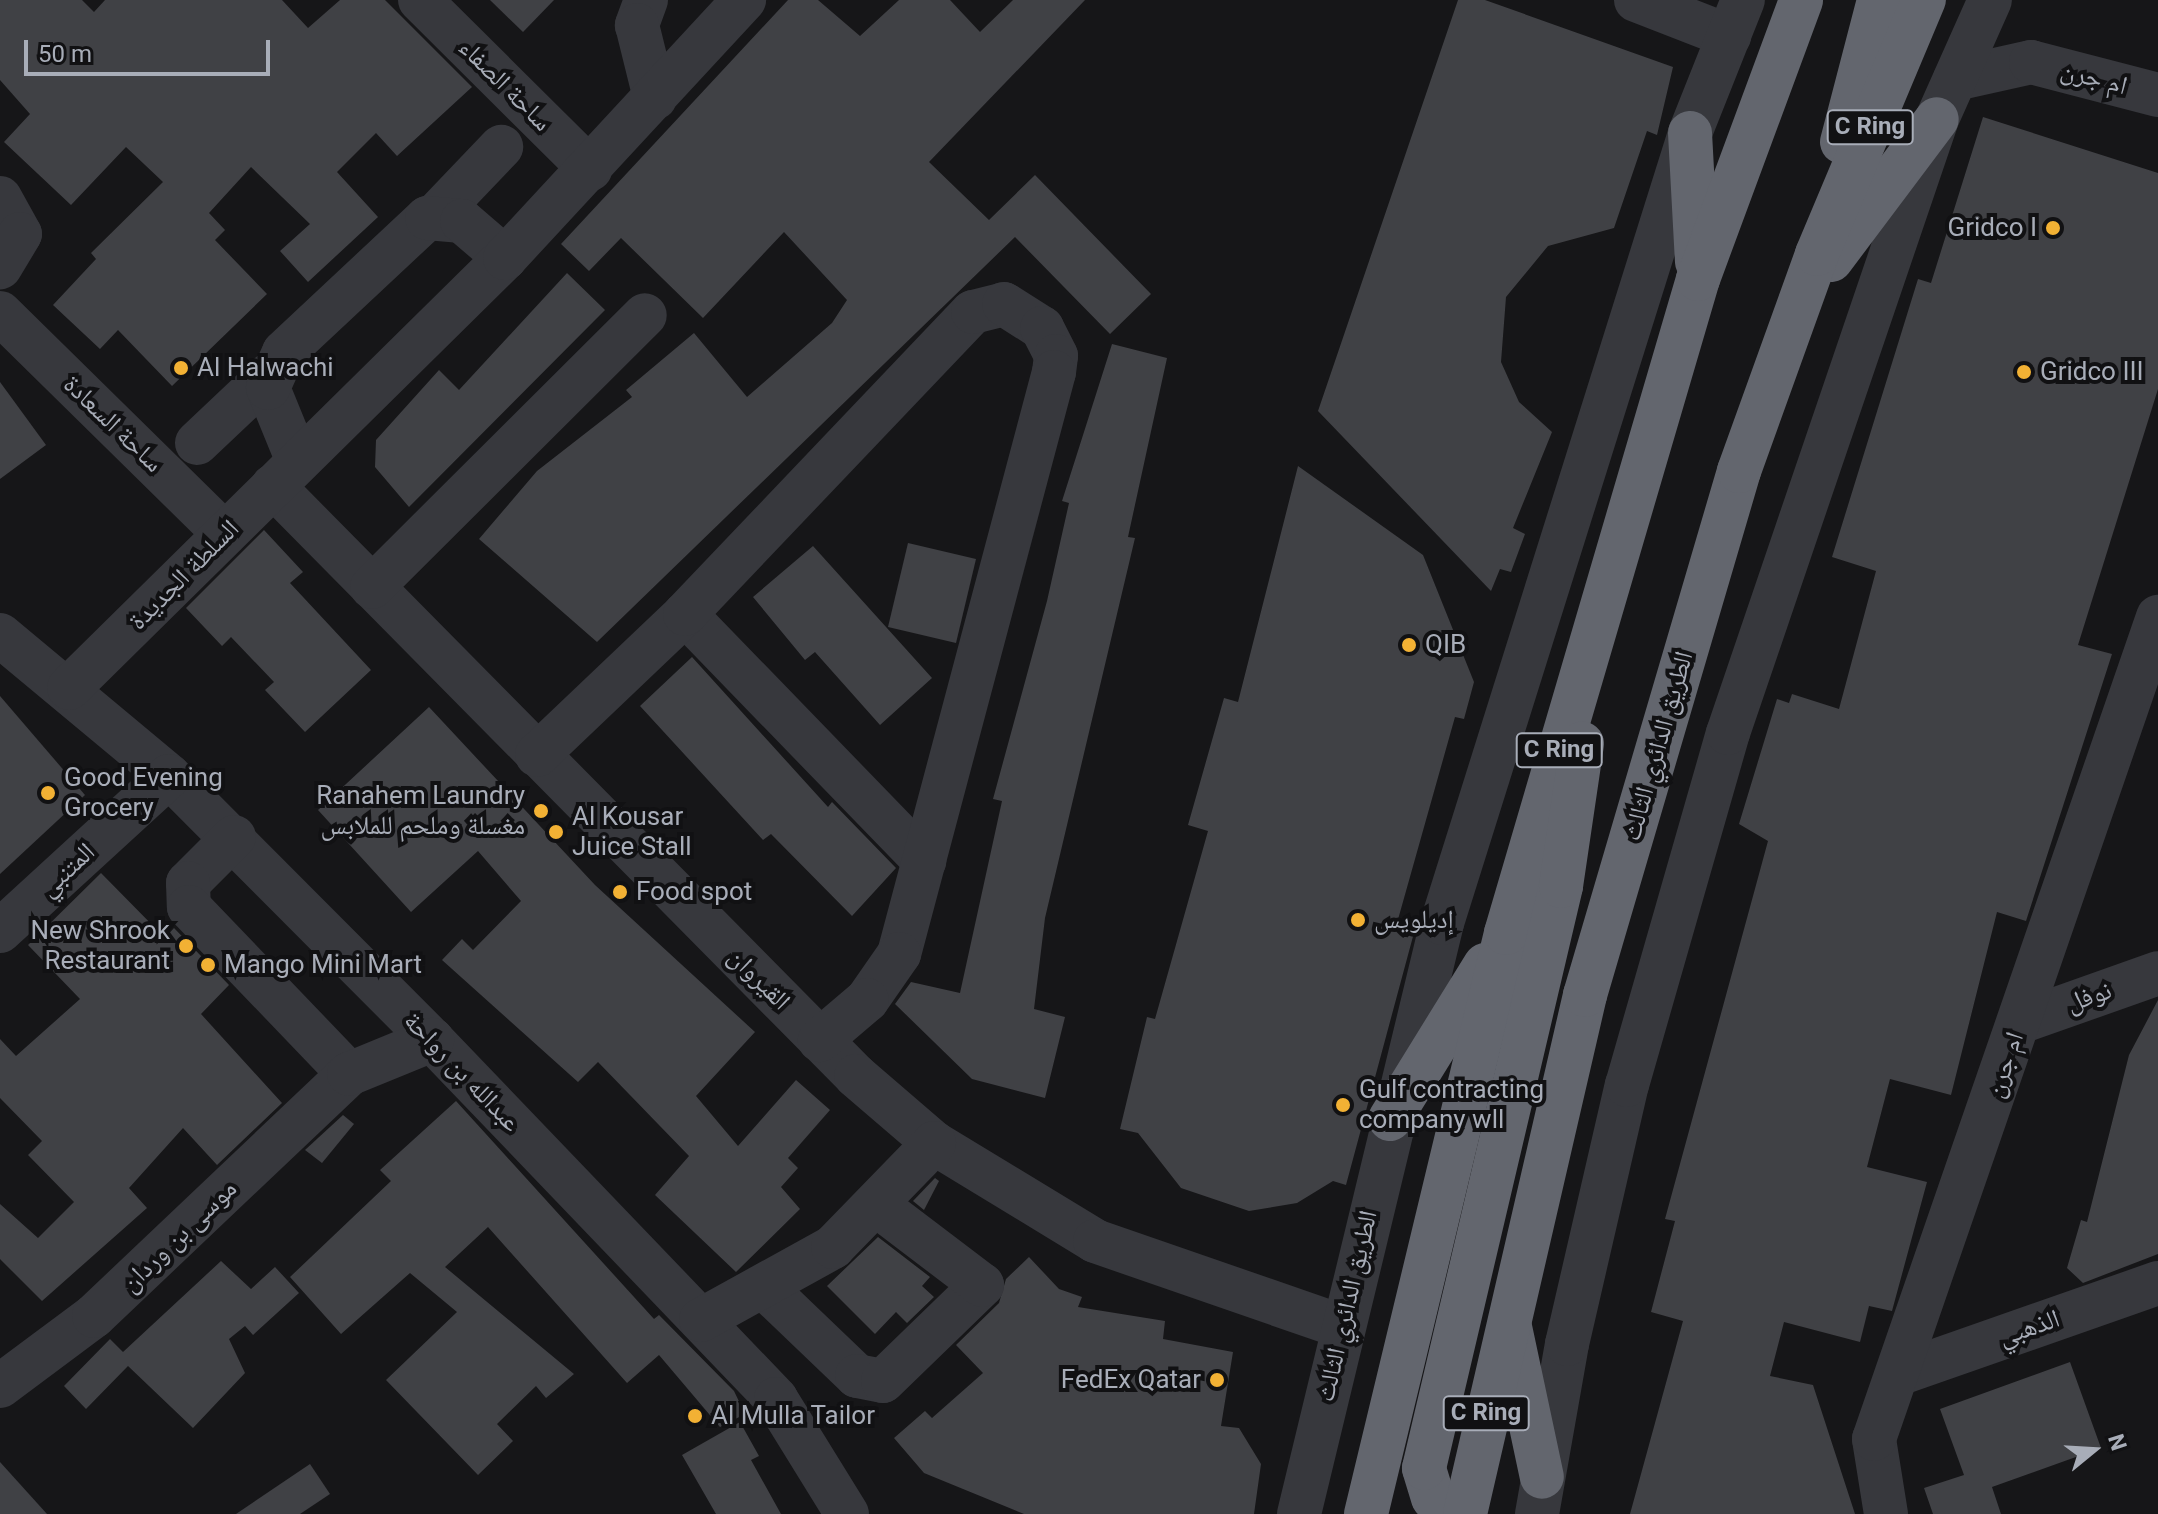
<!DOCTYPE html>
<meta charset="utf-8">
<style>
body{margin:0}
#map{position:relative;width:2158px;height:1514px;overflow:hidden;background:#161618;font-family:Roboto,"Noto Naskh Arabic",sans-serif}
div>[style]{position:absolute}
[style*='--x']{left:calc(var(--x)*1px);top:calc(var(--y)*1px);width:calc(var(--w)*1px);rotate:calc(var(--a)*1deg)}
.building>*{inset:0;background:#404145}
.minor>*{height:44px;margin:-22px;padding:0 22px;transform-origin:22px;border-radius:22px;background:#37383d}
.highway>*{height:44px;margin:-22px;padding:0 22px;transform-origin:22px;border-radius:22px;background:#63666e}
.dots>*{width:22px;height:22px;translate:-50% -50%;box-sizing:border-box;border:4px solid #111113;border-radius:50%}
span{translate:-50% -50%;white-space:nowrap;text-align:center;line-height:1.15;-webkit-text-stroke:8px #111113;paint-order:stroke}
.shield-label span{padding:2px 6px;background:#111113;border:2px solid;border-radius:6px;-webkit-text-stroke-width:0}
.shield-label{font-size:24px;color:#a8adb8;font-weight:700}
.street-label{font-size:26px;color:#a8adb8}
.poi-label{font-size:26px;color:#a8adb8}
.right{translate:-100% -50%;text-align:right}
.left{translate:0 -50%;text-align:left}
.north{position:absolute;left:2054px;top:1410px;width:80px;height:80px;-webkit-text-stroke:6px #111113;paint-order:stroke;rotate:72deg;font-size:22px;font-weight:700;line-height:32px;text-align:center;color:#a8adb8}
.north::after{content:'';display:block;margin:auto;width:28px;height:36px;background:#a8adb8;clip-path:polygon(50% 0,100% 100%,50% 72%,0 100%)}
.scale{position:absolute;left:24px;top:40px;width:246px;height:36px;box-sizing:border-box;border:4px solid #a8adb8;border-top:0;padding-left:10px;font-size:24px;line-height:28px;white-space:nowrap;color:#a8adb8;-webkit-text-stroke:6px #111113;paint-order:stroke}
</style>
<div id="map">
<div class="building">
<i style="clip-path:polygon(0 0,82px 0,94px 12px,105px 0,282px 0,308px 28px,340px 0,385px 0,472px 87px,397px 156px,376px 133px,337px 172px,378px 217px,308px 282px,280px 251px,310px 224px,251px 167px,209px 213px,225px 230px,215px 240px,267px 294px,172px 386px,118px 330px,100px 349px,53px 305px,96px 259px,91px 253px,163px 182px,126px 147px,71px 205px,4px 142px,30px 114px,0 80px)"></i>
<i style="clip-path:polygon(490px 0,554px 0,523px 32px)"></i>
<i style="clip-path:polygon(788px 0,818px 0,860px 36px,899px 0,950px 0,980px 32px,1013px 0,1085px 0,929px 162px,989px 220px,1035px 175px,1151px 294px,1110px 334px,1015px 237px,597px 642px,479px 539px,537px 471px,632px 397px,626px 390px,694px 333px,747px 397px,832px 323px,847px 300px,784px 232px,703px 318px,621px 238px,589px 271px,561px 244px)"></i>
<i style="clip-path:polygon(1458px 0,1485px 0,1673px 67px,1657px 135px,1647px 131px,1614px 228px,1548px 246px,1506px 297px,1501px 362px,1519px 402px,1552px 432px,1513px 528px,1525px 534px,1511px 572px,1500px 569px,1491px 591px,1318px 411px)"></i>
<i style="clip-path:polygon(1983px 117px,2158px 173px,2158px 389px,2078px 645px,2112px 654px,2026px 921px,1997px 912px,1951px 1095px,1890px 1079px,1867px 1167px,1927px 1182px,1892px 1311px,1869px 1306px,1860px 1342px,1784px 1322px,1770px 1376px,1813px 1385px,1855px 1514px,1630px 1514px,1683px 1321px,1651px 1312px,1675px 1221px,1665px 1219px,1768px 841px,1739px 824px,1777px 699px,1789px 703px,1792px 694px,1839px 709px,1876px 571px,1832px 557px,1918px 279px,1931px 283px)"></i>
<i style="clip-path:polygon(567px 273px,605px 310px,409px 507px,375px 467px,376px 440px,439px 370px,459px 390px)"></i>
<i style="clip-path:polygon(1112px 344px,1167px 358px,1128px 537px,1135px 538px,1045px 918px,1034px 1009px,1065px 1017px,1045px 1098px,972px 1079px,895px 1004px,911px 982px,960px 993px,1002px 801px,993px 799px,1047px 601px,1069px 503px,1062px 501px)"></i>
<i style="clip-path:polygon(0 382px,46px 445px,0 479px)"></i>
<i style="clip-path:polygon(1298px 466px,1423px 555px,1474px 682px,1464px 719px,1455px 717px,1397px 923px,1415px 929px,1346px 1185px,1333px 1181px,1297px 1203px,1249px 1211px,1181px 1188px,1138px 1133px,1120px 1129px,1147px 1017px,1155px 1019px,1208px 831px,1188px 825px,1224px 698px,1238px 702px)"></i>
<i style="clip-path:polygon(264px 530px,303px 572px,290px 583px,371px 670px,305px 732px,265px 690px,274px 682px,231px 637px,222px 646px,186px 608px)"></i>
<i style="clip-path:polygon(908px 543px,976px 559px,956px 643px,888px 627px)"></i>
<i style="clip-path:polygon(813px 546px,932px 678px,880px 725px,815px 652px,805px 660px,753px 597px)"></i>
<i style="clip-path:polygon(692px 657px,828px 807px,832px 802px,896px 868px,852px 916px,771px 834px,763px 840px,640px 706px)"></i>
<i style="clip-path:polygon(0 696px,85px 795px,0 874px)"></i>
<i style="clip-path:polygon(429px 707px,595px 885px,755px 1032px,696px 1096px,738px 1146px,796px 1080px,830px 1110px,788px 1158px,798px 1168px,781px 1187px,800px 1209px,736px 1272px,655px 1195px,689px 1156px,598px 1062px,578px 1082px,442px 960px,462px 939px,473px 950px,521px 901px,478px 851px,411px 912px,318px 810px)"></i>
<i style="clip-path:polygon(101px 873px,165px 938px,174px 928px,229px 985px,201px 1014px,282px 1103px,217px 1165px,183px 1128px,129px 1188px,147px 1208px,42px 1301px,0 1259px,0 1204px,38px 1238px,74px 1202px,28px 1155px,42px 1141px,0 1098px,0 1039px,16px 1056px,80px 999px,28px 945px)"></i>
<i style="clip-path:polygon(2158px 1000px,2158px 1254px,2083px 1283px,2067px 1268px,2081px 1220px,2087px 1222px,2129px 1055px)"></i>
<i style="clip-path:polygon(456px 1101px,654px 1319px,659px 1315px,734px 1391px,745px 1414px,720px 1427px,659px 1355px,627px 1383px,488px 1227px,445px 1267px,574px 1374px,546px 1398px,536px 1386px,497px 1424px,513px 1441px,478px 1475px,386px 1380px,457px 1312px,410px 1273px,341px 1334px,290px 1277px,391px 1181px,380px 1170px)"></i>
<i style="clip-path:polygon(343px 1115px,354px 1124px,322px 1163px,305px 1150px)"></i>
<i style="clip-path:polygon(935px 1178px,939px 1181px,924px 1210px,913px 1201px)"></i>
<i style="clip-path:polygon(878px 1237px,930px 1277px,922px 1286px,934px 1297px,907px 1323px,896px 1312px,875px 1334px,827px 1286px)"></i>
<i style="clip-path:polygon(1029px 1257px,1059px 1289px,1082px 1297px,1078px 1307px,1165px 1321px,1163px 1339px,1233px 1352px,1221px 1426px,1239px 1428px,1261px 1464px,1254px 1514px,1024px 1514px,924px 1473px,894px 1438px,925px 1411px,932px 1418px,983px 1373px,956px 1345px,999px 1303px,1006px 1279px)"></i>
<i style="clip-path:polygon(221px 1261px,251px 1289px,275px 1267px,299px 1293px,253px 1335px,245px 1326px,229px 1339px,245px 1373px,193px 1428px,128px 1366px,86px 1409px,64px 1386px,110px 1339px,123px 1352px)"></i>
<i style="clip-path:polygon(2070px 1362px,2101px 1448px,1992px 1487px,2001px 1514px,1933px 1514px,1924px 1488px,1964px 1475px,1940px 1409px)"></i>
<i style="clip-path:polygon(740px 1422px,759px 1456px,751px 1460px,781px 1514px,716px 1514px,682px 1455px)"></i>
<i style="clip-path:polygon(0 1462px,47px 1514px,0 1514px)"></i>
<i style="clip-path:polygon(310px 1464px,330px 1494px,300px 1514px,236px 1514px)"></i>
</div>
<div class="minor">
<i style="--x:420;--y:0;--w:240;--a:44.8"></i>
<i style="--x:646;--y:0;--w:27;--a:110"></i>
<i style="--x:637;--y:25;--w:75;--a:76.1"></i>
<i style="--x:1636;--y:0;--w:100;--a:21.2"></i>
<i style="--x:1955;--y:79;--w:78;--a:-12.6"></i>
<i style="--x:2031;--y:62;--w:131;--a:14.6"></i>
<i style="--x:0;--y:198;--w:41;--a:60.9"></i>
<i style="--x:20;--y:234;--w:39;--a:121"></i>
<i style="--x:437;--y:214;--w:93;--a:-46.3"></i>
<i style="--x:0;--y:313;--w:315;--a:44.5"></i>
<i style="--x:197;--y:443;--w:99;--a:-43.4"></i>
<i style="--x:297;--y:459;--w:77;--a:-112.2"></i>
<i style="--x:268;--y:388;--w:39;--a:-66"></i>
<i style="--x:284;--y:352;--w:196;--a:-43.1"></i>
<i style="--x:427;--y:218;--w:35;--a:5"></i>
<i style="--x:462;--y:221;--w:57;--a:40.7"></i>
<i style="--x:273;--y:486;--w:829;--a:45.34"></i>
<i style="--x:856;--y:1076;--w:103;--a:40.7"></i>
<i style="--x:934;--y:1143;--w:188;--a:31.3"></i>
<i style="--x:1095;--y:1241;--w:262;--a:19.1"></i>
<i style="--x:372;--y:587;--w:385;--a:-44.9"></i>
<i style="--x:685;--y:614;--w:344;--a:45.9"></i>
<i style="--x:0;--y:635;--w:220;--a:39.8"></i>
<i style="--x:169;--y:776;--w:373;--a:45.1"></i>
<i style="--x:432;--y:1040;--w:497;--a:46.2"></i>
<i style="--x:776;--y:1399;--w:135;--a:58.3"></i>
<i style="--x:69;--y:688;--w:612;--a:-44.6"></i>
<i style="--x:505;--y:258;--w:352;--a:-47.2"></i>
<i style="--x:537;--y:755;--w:204;--a:-43.6"></i>
<i style="--x:685;--y:614;--w:417;--a:-46.4"></i>
<i style="--x:973;--y:312;--w:32;--a:-14"></i>
<i style="--x:1004;--y:304;--w:45;--a:32.3"></i>
<i style="--x:1042;--y:328;--w:31;--a:63"></i>
<i style="--x:1056;--y:356;--w:16;--a:97"></i>
<i style="--x:1054;--y:372;--w:602;--a:104.91"></i>
<i style="--x:899;--y:954;--w:56;--a:124.8"></i>
<i style="--x:867;--y:1000;--w:62;--a:139.6"></i>
<i style="--x:234;--y:837;--w:65;--a:135"></i>
<i style="--x:188;--y:883;--w:24;--a:88"></i>
<i style="--x:189;--y:907;--w:231;--a:46.2"></i>
<i style="--x:0;--y:931;--w:229;--a:-42.5"></i>
<i style="--x:2020;--y:1022;--w:146;--a:-19.5"></i>
<i style="--x:766;--y:1289;--w:126;--a:43.7"></i>
<i style="--x:857;--y:1376;--w:26;--a:11"></i>
<i style="--x:883;--y:1381;--w:138;--a:-44.1"></i>
<i style="--x:982;--y:1285;--w:131;--a:-142.8"></i>
<i style="--x:701;--y:1320;--w:151;--a:-28.9"></i>
<i style="--x:833;--y:1247;--w:145;--a:-45.8"></i>
<i style="--x:1901;--y:1373;--w:272;--a:-19.3"></i>
<i style="--x:0;--y:1386;--w:117;--a:-36.7"></i>
<i style="--x:94;--y:1316;--w:352;--a:-43.5"></i>
<i style="--x:349;--y:1074;--w:90;--a:-22.3"></i>
<i style="--x:1299;--y:1514;--w:608;--a:-76.4"></i>
<i style="--x:1442;--y:923;--w:828;--a:-72.57"></i>
<i style="--x:1690;--y:133;--w:143;--a:-68.3"></i>
<i style="--x:1537;--y:1514;--w:173;--a:-80"></i>
<i style="--x:1567;--y:1344;--w:266;--a:-77"></i>
<i style="--x:1627;--y:1085;--w:366;--a:-74"></i>
<i style="--x:1728;--y:733;--w:649;--a:-71.2"></i>
<i style="--x:1937;--y:119;--w:130;--a:-66"></i>
<i style="--x:1886;--y:1514;--w:76;--a:-99.1"></i>
<i style="--x:1874;--y:1439;--w:870;--a:-70.94"></i>
</div>
<div class="highway">
<i style="--x:1690;--y:133;--w:129;--a:86.9"></i>
<i style="--x:1842;--y:142;--w:147;--a:-75.4"></i>
<i style="--x:1831;--y:260;--w:176;--a:-53.1"></i>
<i style="--x:1390;--y:1119;--w:181;--a:-58.3"></i>
<i style="--x:1510;--y:1327;--w:153;--a:78"></i>
<i style="--x:1366;--y:1514;--w:598;--a:-76.45"></i>
<i style="--x:1506;--y:933;--w:682;--a:-73.64"></i>
<i style="--x:1698;--y:279;--w:297;--a:-69.7"></i>
<i style="--x:1460;--y:1514;--w:31;--a:-149"></i>
<i style="--x:1433;--y:1498;--w:31;--a:-107"></i>
<i style="--x:1424;--y:1468;--w:598;--a:-76.75"></i>
<i style="--x:1561;--y:886;--w:144;--a:-81.6"></i>
<i style="--x:1465;--y:1514;--w:533;--a:-76.98"></i>
<i style="--x:1585;--y:995;--w:546;--a:-73.62"></i>
<i style="--x:1739;--y:471;--w:231;--a:-70.2"></i>
<i style="--x:1817;--y:254;--w:276;--a:-67.2"></i>
</div>
<div class="dots">
<i style="left:2053px;top:228px;background:#f2b134"></i>
<i style="left:181px;top:368px;background:#f2b134"></i>
<i style="left:2024px;top:372px;background:#f2b134"></i>
<i style="left:1409px;top:645px;background:#f2b134"></i>
<i style="left:48px;top:793px;background:#f2b134"></i>
<i style="left:541px;top:811px;background:#f2b134"></i>
<i style="left:556px;top:832px;background:#f2b134"></i>
<i style="left:620px;top:892px;background:#f2b134"></i>
<i style="left:1358px;top:920px;background:#f2b134"></i>
<i style="left:186px;top:946px;background:#f2b134"></i>
<i style="left:208px;top:965px;background:#f2b134"></i>
<i style="left:1343px;top:1105px;background:#f2b134"></i>
<i style="left:1217px;top:1380px;background:#f2b134"></i>
<i style="left:695px;top:1416px;background:#f2b134"></i>
</div>
<div class="shield-label">
<span style="left:1870px;top:127px">C Ring</span>
<span style="left:1559px;top:750px">C Ring</span>
<span style="left:1486px;top:1413px">C Ring</span>
</div>
<div class="street-label">
<span style="left:2094px;top:78px;rotate:15deg">ام جرن</span>
<span style="left:505px;top:85px;rotate:45deg">ساحة الصفاء</span>
<span style="left:113px;top:424px;rotate:44deg">ساحة السعادة</span>
<span style="left:184px;top:575px;rotate:-45deg">السلطة الجديدة</span>
<span style="left:1658px;top:746px;rotate:-74deg">الطريق الدائري الثالث</span>
<span style="left:67px;top:870px;rotate:-43deg">المتنبي</span>
<span style="left:759px;top:979px;rotate:45deg">القيروان</span>
<span style="left:2089px;top:997px;rotate:-19deg">نوفل</span>
<span style="left:2005px;top:1065px;rotate:-71deg">ام جرن</span>
<span style="left:462px;top:1072px;rotate:46deg">عبدالله بن رواحة</span>
<span style="left:179px;top:1236px;rotate:-44deg">موسى بن وردان</span>
<span style="left:1347px;top:1306px;rotate:-77deg">الطريق الدائري الثالث</span>
<span style="left:2029px;top:1328px;rotate:-19deg">الذهبي</span>
</div>
<div class="poi-label">
<span class="right" style="left:2037px;top:228px">Gridco I</span>
<span class="left" style="left:197px;top:368px">Al Halwachi</span>
<span class="left" style="left:2040px;top:372px">Gridco III</span>
<span class="left" style="left:1425px;top:645px">QIB</span>
<span class="left" style="left:64px;top:793px">Good Evening<br>Grocery</span>
<span class="right" style="left:525px;top:811px">Ranahem Laundry<br>مغسلة وملحم للملابس</span>
<span class="left" style="left:572px;top:832px">Al Kousar<br>Juice Stall</span>
<span class="left" style="left:636px;top:892px">Food spot</span>
<span class="left" style="left:1374px;top:920px">إديلويس</span>
<span class="right" style="left:170px;top:946px">New Shrook<br>Restaurant</span>
<span class="left" style="left:224px;top:965px">Mango Mini Mart</span>
<span class="left" style="left:1359px;top:1105px">Gulf contracting<br>company wll</span>
<span class="right" style="left:1201px;top:1380px">FedEx Qatar</span>
<span class="left" style="left:711px;top:1416px">Al Mulla Tailor</span>
</div>
<div class="north">N</div>
<div class="scale">50 m</div>
</div>
